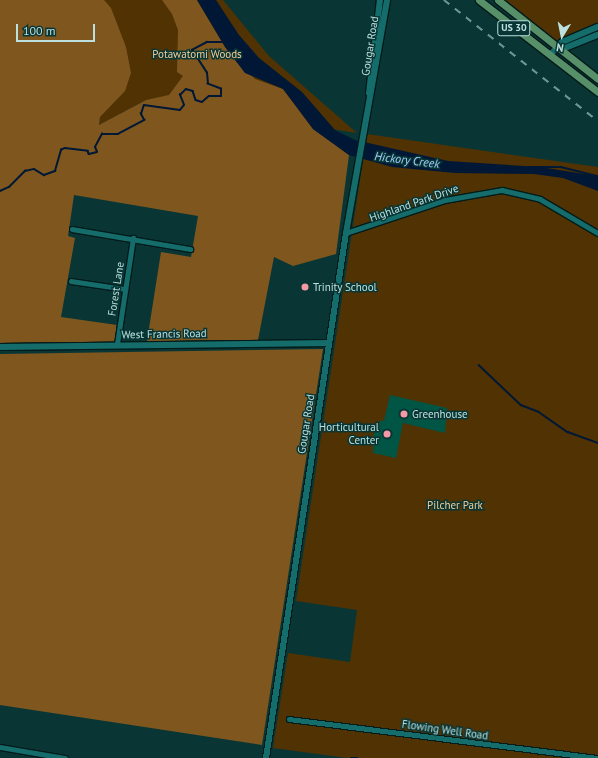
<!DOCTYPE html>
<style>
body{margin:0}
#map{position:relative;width:598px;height:758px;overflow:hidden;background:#093635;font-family:"PT Sans",sans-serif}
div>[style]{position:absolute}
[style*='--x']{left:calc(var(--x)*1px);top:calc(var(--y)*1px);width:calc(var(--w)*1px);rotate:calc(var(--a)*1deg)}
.green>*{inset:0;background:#503203}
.forest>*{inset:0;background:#7f571e}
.water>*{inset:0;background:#001835}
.stream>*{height:1.5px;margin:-0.75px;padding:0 0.75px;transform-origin:0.75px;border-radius:0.75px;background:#001835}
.building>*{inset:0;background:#054}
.roads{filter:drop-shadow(1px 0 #031b1a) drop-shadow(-1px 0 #031b1a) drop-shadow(0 1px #031b1a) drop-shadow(0 -1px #031b1a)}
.minor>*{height:4.5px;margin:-2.25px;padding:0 2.25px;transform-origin:2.25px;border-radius:2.25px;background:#156d6b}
.tertiary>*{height:6px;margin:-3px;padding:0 3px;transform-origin:3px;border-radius:3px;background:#156d6b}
.primary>*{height:7px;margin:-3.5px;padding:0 3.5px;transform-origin:3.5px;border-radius:3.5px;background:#578f69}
.rail>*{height:1.5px;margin-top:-0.75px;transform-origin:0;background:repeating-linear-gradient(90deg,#6e9695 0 7px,transparent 0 14px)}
.dots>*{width:11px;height:11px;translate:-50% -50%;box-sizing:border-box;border:2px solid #093635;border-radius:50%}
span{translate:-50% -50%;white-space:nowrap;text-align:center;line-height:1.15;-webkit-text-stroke:3px #093635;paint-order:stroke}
.shield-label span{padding:1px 3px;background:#093635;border:1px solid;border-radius:3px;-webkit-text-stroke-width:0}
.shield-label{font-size:10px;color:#bbe0de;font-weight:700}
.street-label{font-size:11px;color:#bbe0de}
.park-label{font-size:11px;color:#f6cb95}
.poi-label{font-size:11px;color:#bbe0de}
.left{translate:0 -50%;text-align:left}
.right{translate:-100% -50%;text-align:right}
.water-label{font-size:12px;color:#a1ccff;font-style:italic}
.north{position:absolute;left:542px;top:16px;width:40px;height:40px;-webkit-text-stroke:3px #093635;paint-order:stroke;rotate:190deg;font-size:11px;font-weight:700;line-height:16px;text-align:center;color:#bbe0de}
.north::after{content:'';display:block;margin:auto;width:14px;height:18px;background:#bbe0de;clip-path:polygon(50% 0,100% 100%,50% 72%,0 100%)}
.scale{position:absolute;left:16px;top:24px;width:79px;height:18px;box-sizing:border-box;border:2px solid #bbe0de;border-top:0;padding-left:5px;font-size:12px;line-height:14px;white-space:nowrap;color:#bbe0de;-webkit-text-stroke:3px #093635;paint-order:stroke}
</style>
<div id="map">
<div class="green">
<i style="clip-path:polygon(0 0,223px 0,269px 56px,357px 133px,146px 100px,99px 125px,100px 117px,118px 96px)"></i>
<i style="clip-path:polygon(501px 0,598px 0,598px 26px,558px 44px)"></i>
<i style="clip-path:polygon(367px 134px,598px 167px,598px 758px,347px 758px,273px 748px,288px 653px,350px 662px,357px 610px,296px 601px)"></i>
</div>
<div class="forest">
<i style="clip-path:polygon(0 0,104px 0,111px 8px,126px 47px,131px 73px,125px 91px,100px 117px,99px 125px,146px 100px,169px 95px,183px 76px,177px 72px,178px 30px,172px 14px,162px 0,197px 0,225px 47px,255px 79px,283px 89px,313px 129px,349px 155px,336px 254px,293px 266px,274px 257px,258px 340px,147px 341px,161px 252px,191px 257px,198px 216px,74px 195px,68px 236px,75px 238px,61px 317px,117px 325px,115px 342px,0 343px)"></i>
<i style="clip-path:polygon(323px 349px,262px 745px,0 705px,0 354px)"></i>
</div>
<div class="water">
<i style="clip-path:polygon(197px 0,216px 0,239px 35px,259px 58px,302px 92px,335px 130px,355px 140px,448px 161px,540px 167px,591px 175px,598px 177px,598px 191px,563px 178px,534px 174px,455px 173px,392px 167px,349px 155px,313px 129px,283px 89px,245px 73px,225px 47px)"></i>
</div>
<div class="stream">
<i style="--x:513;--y:167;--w:48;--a:0"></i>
<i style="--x:561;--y:167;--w:38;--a:14"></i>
<i style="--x:0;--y:191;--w:10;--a:-24"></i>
<i style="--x:9;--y:187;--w:23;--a:-45"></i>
<i style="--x:25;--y:171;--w:9;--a:-13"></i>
<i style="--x:34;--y:169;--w:12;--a:31"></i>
<i style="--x:44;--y:175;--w:12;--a:-20"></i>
<i style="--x:55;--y:171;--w:22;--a:-74"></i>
<i style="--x:61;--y:150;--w:4;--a:-27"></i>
<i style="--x:65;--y:148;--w:23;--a:7"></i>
<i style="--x:88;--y:151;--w:3;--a:72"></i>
<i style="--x:89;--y:154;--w:8;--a:-14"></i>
<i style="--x:97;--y:152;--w:5;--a:-112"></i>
<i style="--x:95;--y:147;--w:15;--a:-62"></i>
<i style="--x:102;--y:134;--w:16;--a:0"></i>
<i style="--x:118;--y:134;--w:30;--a:-28"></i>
<i style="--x:144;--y:120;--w:7;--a:-117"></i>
<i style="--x:141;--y:114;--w:9;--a:-72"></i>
<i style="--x:144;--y:105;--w:36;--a:8"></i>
<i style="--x:180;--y:110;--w:6;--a:-51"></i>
<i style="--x:184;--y:105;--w:11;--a:-112"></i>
<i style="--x:180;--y:95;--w:8;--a:-45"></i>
<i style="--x:186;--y:89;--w:7;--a:16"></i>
<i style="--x:193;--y:91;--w:9;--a:72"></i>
<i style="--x:196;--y:100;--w:6;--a:18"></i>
<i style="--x:202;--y:102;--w:9;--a:-41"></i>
<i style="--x:209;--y:96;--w:12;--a:0"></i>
<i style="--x:221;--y:96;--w:7;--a:-90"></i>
<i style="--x:221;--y:89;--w:14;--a:-159"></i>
<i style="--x:208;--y:84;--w:11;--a:-95"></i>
<i style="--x:207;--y:73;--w:27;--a:-123"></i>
<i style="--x:192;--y:50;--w:17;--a:-28"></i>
<i style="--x:207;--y:42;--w:17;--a:0"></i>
<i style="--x:479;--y:365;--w:58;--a:43.6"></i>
<i style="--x:521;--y:405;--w:19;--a:21"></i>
<i style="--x:539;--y:412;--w:35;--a:35"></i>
<i style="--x:568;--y:432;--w:32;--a:20"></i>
<i style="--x:351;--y:758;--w:6;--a:0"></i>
</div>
<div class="building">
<i style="clip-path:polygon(390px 395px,447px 408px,445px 433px,403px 423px,396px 458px,373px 453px,374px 428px,379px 429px,380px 420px,384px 421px)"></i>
</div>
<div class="roads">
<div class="minor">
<i style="--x:72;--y:229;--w:120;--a:9.6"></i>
<i style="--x:346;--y:233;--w:104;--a:-18.4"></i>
<i style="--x:445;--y:200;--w:58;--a:-10"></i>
<i style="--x:502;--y:190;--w:39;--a:13"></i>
<i style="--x:540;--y:199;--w:67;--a:30.4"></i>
<i style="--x:71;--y:281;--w:55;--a:8.4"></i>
<i style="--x:117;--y:344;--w:107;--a:-81.4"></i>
<i style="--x:289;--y:719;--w:311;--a:7.2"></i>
<i style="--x:0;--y:747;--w:66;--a:9.6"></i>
</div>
<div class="tertiary">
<i style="--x:557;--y:47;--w:8;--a:7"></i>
<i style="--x:565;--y:48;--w:35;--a:-22"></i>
<i style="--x:550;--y:55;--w:18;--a:-47"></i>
<i style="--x:562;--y:42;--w:39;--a:-23"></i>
<i style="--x:369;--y:93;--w:94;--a:-83.3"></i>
<i style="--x:0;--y:347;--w:329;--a:-0.7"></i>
<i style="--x:266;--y:758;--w:531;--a:-81.34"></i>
<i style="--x:346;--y:233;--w:237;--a:-80"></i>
</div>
<div class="primary">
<i style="--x:479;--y:0;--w:150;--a:37.7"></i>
<i style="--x:498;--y:0;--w:127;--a:38.3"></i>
</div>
</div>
<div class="rail">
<i style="--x:444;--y:0;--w:196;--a:38.2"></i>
</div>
<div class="dots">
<i style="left:305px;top:287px;background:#f49aa4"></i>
<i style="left:404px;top:414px;background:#f49aa4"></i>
<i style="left:387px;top:434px;background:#f49aa4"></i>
</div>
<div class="shield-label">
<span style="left:514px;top:28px">US 30</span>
</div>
<div class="street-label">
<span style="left:370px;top:46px;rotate:-81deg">Gougar Road</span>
<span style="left:414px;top:203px;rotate:-19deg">Highland Park Drive</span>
<span style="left:116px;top:289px;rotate:-81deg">Forest Lane</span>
<span style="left:164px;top:334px;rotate:-1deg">West Francis Road</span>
<span style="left:306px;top:424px;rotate:-81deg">Gougar Road</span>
<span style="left:445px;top:730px;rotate:8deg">Flowing Well Road</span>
</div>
<div class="park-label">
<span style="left:197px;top:54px">Potawatomi Woods</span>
<span style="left:455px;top:505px">Pilcher Park</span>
</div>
<div class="poi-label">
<span class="left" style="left:313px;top:287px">Trinity School</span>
<span class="left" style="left:412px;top:414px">Greenhouse</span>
<span class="right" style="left:379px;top:434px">Horticultural<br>Center</span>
</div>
<div class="water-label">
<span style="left:407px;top:160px;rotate:7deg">Hickory Creek</span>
</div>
<div class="north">N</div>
<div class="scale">100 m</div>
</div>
